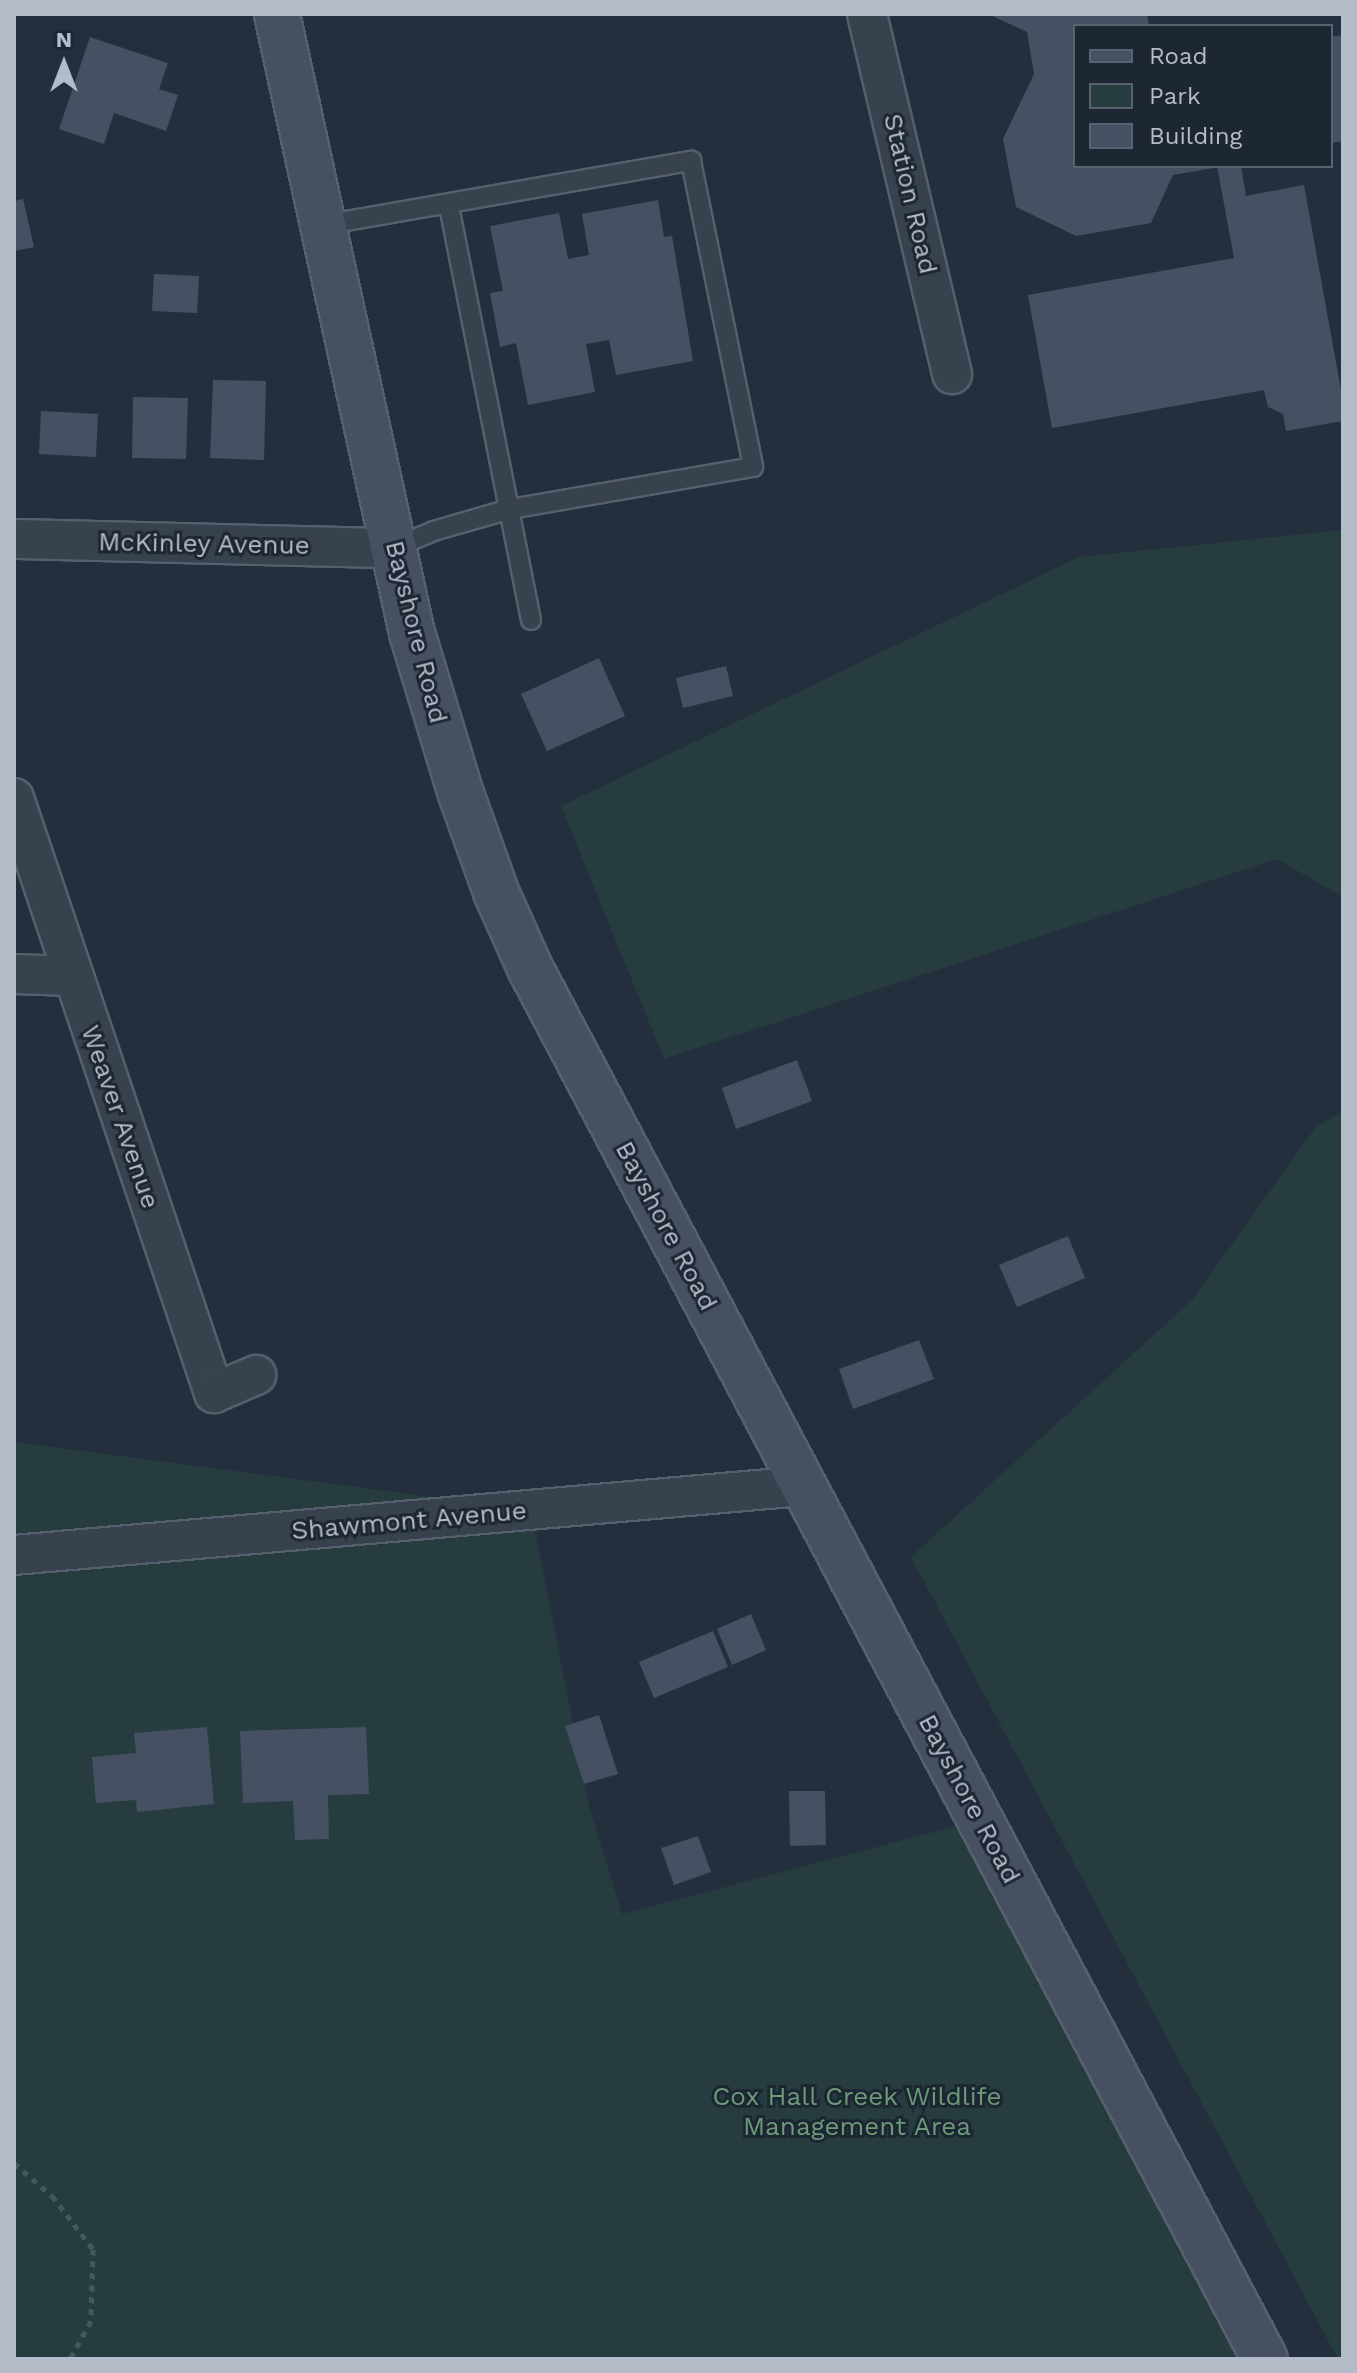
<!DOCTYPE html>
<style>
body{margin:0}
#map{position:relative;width:1357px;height:2373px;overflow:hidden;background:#242f3e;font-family:"Work Sans",sans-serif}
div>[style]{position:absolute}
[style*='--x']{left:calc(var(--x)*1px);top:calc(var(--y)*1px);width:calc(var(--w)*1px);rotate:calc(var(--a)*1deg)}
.green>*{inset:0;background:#263c3f}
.building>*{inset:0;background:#455162}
.path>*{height:5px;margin-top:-2.5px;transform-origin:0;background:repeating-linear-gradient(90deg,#44595c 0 6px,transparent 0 12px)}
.roads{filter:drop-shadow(2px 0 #565f6c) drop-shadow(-2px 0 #565f6c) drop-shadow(0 2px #565f6c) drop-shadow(0 -2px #565f6c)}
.lane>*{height:18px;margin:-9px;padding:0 9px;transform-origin:9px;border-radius:9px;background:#38414e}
.street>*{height:38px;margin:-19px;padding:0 19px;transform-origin:19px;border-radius:19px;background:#38414e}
.secondary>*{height:44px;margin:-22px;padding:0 22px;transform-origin:22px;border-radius:22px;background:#465061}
span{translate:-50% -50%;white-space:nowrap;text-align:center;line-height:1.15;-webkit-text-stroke:6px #1d2633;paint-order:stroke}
.street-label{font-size:26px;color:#b4bcc9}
.park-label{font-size:26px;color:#6b9a76}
.frame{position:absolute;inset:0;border:16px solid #b4bcc9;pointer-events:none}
.legend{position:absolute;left:1073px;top:24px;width:260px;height:144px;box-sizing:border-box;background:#1d2633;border:2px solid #59626f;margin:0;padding:10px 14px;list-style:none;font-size:24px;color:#b4bcc9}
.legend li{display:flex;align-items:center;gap:16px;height:40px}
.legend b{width:40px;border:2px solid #59626f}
.north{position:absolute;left:24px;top:24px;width:80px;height:80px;-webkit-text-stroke:6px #1d2633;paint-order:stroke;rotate:0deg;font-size:22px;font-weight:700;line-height:32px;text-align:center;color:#b4bcc9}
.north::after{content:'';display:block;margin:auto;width:28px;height:36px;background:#b4bcc9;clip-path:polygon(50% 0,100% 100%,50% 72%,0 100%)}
</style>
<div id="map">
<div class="green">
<i style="clip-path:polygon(1343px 530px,1343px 897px,1277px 859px,664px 1059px,561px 806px,1079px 557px)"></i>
<i style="clip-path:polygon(1343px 1110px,1343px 2359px,1338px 2359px,911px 1557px,1192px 1300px,1315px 1128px)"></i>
<i style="clip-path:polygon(14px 1442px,531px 1510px,589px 1806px,622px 1914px,983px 1819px,1263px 2359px,14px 2359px)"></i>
</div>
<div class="building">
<i style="clip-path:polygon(988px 14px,1147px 14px,1149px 26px,1075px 26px,1075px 166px,1214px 168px,1173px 175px,1151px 223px,1076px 236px,1016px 207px,1003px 139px,1034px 74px,1027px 32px)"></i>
<i style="clip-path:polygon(1343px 35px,1343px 141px,1331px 143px,1331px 37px)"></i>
<i style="clip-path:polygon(90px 37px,168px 63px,159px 89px,178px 95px,166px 131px,114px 113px,104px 144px,59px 129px)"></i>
<i style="clip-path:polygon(1217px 166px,1241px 166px,1246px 196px,1304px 185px,1343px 401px,1343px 421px,1286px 431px,1283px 414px,1268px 407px,1264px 390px,1052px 428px,1028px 295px,1234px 258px)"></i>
<i style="clip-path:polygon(23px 199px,34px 247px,14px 251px,14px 201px)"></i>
<i style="clip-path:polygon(658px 200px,664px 237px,672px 236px,693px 361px,616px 375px,609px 340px,586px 344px,595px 392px,528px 405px,516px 343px,500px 347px,490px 293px,503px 291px,490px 226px,559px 213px,568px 259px,589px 255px,582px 214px)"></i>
<i style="clip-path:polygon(154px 274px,199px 276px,197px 313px,152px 311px)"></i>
<i style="clip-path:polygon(213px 380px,266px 381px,264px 460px,210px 458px)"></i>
<i style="clip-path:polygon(133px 397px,188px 398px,186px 459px,132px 458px)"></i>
<i style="clip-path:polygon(41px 411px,98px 414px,96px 457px,39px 454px)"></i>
<i style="clip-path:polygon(599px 658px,625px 716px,547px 751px,521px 694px)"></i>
<i style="clip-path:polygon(726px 666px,733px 696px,683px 708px,676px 678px)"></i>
<i style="clip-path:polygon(797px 1060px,812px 1101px,736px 1129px,722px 1088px)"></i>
<i style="clip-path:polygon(1068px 1236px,1085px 1278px,1017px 1307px,999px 1265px)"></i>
<i style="clip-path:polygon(919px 1340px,934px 1379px,853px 1409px,839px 1369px)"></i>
<i style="clip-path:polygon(751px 1614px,766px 1650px,732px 1665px,717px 1629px)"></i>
<i style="clip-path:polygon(713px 1631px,728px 1667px,654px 1698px,639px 1662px)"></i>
<i style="clip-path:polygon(599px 1715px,618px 1774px,584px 1784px,565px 1726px)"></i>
<i style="clip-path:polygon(207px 1727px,214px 1804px,137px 1812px,136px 1800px,96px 1803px,92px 1757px,136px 1753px,134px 1733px)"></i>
<i style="clip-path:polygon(366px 1727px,369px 1794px,328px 1795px,329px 1839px,295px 1840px,293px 1801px,243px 1803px,240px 1731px)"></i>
<i style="clip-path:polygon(789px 1791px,825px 1791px,826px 1845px,790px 1846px)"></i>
<i style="clip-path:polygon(698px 1836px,711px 1872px,674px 1885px,661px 1848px)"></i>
</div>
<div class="path">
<i style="--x:14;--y:2163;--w:50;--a:41"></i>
<i style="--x:52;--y:2196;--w:67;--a:52.3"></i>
<i style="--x:93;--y:2249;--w:72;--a:91.6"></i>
<i style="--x:91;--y:2321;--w:43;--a:118.9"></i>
</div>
<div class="roads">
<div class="lane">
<i style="--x:449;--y:206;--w:422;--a:78.8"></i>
<i style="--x:323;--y:225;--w:374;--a:-9.9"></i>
<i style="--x:691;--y:161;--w:312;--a:78.5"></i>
<i style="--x:753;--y:467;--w:247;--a:170.2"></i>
<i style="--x:510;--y:509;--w:79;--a:163.9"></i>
<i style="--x:434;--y:531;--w:44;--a:157.5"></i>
</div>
<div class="street">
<i style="--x:867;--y:14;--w:370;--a:76.7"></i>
<i style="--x:14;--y:539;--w:379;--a:1.4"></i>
<i style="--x:14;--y:798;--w:628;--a:71.42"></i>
<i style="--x:214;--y:1393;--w:46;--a:-23.2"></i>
<i style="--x:14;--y:974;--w:58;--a:2"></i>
<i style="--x:14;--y:1555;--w:792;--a:-5"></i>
</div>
<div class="secondary">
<i style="--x:277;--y:14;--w:634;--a:77.7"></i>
<i style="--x:412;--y:633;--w:168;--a:73.1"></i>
<i style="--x:461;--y:794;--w:104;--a:70.3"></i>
<i style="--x:496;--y:892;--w:83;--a:65.9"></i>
<i style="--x:530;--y:968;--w:1573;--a:62.15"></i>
</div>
</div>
<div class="street-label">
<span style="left:910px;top:194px;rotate:77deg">Station Road</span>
<span style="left:204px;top:544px;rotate:1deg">McKinley Avenue</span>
<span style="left:416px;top:632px;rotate:76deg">Bayshore Road</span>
<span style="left:120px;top:1117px;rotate:71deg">Weaver Avenue</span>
<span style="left:666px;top:1226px;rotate:62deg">Bayshore Road</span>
<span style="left:409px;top:1521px;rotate:-5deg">Shawmont Avenue</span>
<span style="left:969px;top:1799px;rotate:62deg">Bayshore Road</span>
</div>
<div class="park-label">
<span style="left:857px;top:2112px">Cox Hall Creek Wildlife<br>Management Area</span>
</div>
<div class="frame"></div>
<ul class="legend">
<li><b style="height:10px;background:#465061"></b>Road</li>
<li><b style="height:22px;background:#263c3f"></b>Park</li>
<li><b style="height:22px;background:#455162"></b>Building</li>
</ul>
<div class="north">N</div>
</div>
